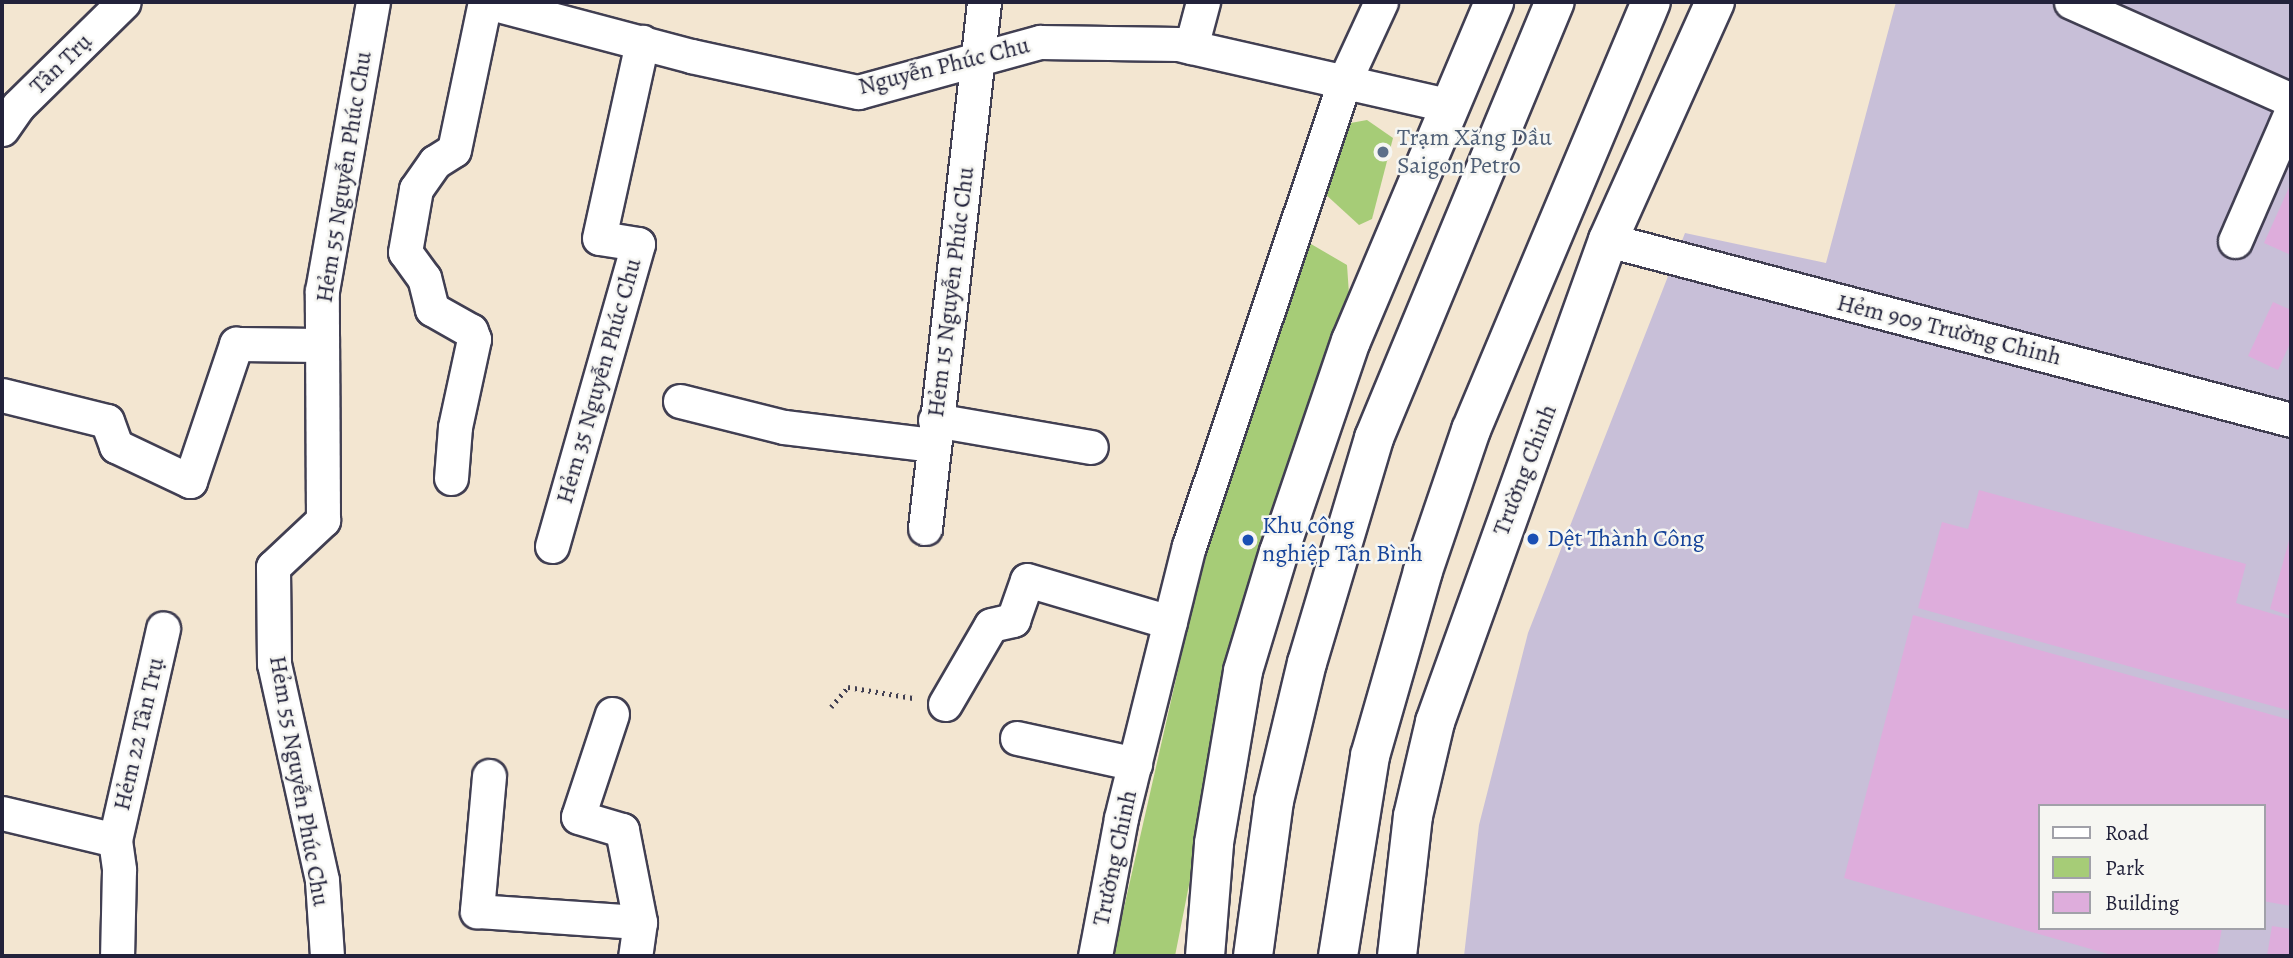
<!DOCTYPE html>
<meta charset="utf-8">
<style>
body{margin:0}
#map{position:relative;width:2293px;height:958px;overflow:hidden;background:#f3e6d1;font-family:Alegreya,serif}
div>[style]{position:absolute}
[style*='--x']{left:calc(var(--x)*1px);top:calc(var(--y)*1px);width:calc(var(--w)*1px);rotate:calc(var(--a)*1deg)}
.industrial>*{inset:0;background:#c8bfd8}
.green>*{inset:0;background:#a6cc77}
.building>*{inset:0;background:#deaddc}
.path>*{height:4.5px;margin-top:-2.25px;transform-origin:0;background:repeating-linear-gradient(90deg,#413f52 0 2px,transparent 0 7px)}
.roads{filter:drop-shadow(2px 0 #413f52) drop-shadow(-2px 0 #413f52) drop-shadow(0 2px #413f52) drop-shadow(0 -2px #413f52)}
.minor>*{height:33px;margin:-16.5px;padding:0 16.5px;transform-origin:16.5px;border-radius:16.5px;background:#fff}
.major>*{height:38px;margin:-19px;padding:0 19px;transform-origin:19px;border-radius:19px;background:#fff}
.dots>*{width:19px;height:19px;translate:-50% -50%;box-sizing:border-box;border:4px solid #f6f6f2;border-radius:50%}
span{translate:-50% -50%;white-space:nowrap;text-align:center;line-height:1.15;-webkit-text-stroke:5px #f6f6f2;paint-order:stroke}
.street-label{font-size:24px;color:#22223b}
.service-label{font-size:24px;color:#4e5e75}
.left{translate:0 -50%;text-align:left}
.transit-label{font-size:24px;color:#164399}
.frame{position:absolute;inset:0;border:4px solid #22223b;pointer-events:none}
.legend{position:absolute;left:2038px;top:804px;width:228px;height:126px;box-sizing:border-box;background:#f6f6f2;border:2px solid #a1a1a9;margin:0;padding:9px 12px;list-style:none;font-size:21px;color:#22223b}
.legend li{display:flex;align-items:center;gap:14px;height:35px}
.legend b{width:35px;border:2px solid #a1a1a9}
</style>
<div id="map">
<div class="industrial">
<i style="clip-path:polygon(evenodd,1896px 2px,2291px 2px,2291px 956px,1464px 956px,1479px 825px,1528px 633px,1685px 233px,1826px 263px,1896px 2px,2039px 806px,2263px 806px,2263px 928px,2039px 928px,2039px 806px)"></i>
</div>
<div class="green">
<i style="clip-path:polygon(1367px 120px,1393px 138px,1372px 219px,1359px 225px,1324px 193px,1345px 124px)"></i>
<i style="clip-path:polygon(1311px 244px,1347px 265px,1349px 294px,1234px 657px,1175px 956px,1113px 956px,1191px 613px,1234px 453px,1293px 255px)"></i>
</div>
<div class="building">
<i style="clip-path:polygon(2291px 183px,2291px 255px,2264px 243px)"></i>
<i style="clip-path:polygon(2273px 302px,2291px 310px,2291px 341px,2278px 370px,2248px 356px)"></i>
<i style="clip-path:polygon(1979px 490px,2246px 564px,2236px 603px,2291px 619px,2291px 711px,1918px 608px,1942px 522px,1968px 529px)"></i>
<i style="clip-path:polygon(2290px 537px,2291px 537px,2291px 616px,2270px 609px)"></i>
<i style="clip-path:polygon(1913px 615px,2291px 720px,2291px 906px,2263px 901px,2263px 806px,2039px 806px,2039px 928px,2222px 928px,2217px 956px,2115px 956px,1844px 878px)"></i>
<i style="clip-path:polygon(2272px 926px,2291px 929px,2291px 956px,2267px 956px)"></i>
</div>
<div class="path">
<i style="--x:831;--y:707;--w:26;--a:-50"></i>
<i style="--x:848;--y:687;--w:66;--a:9.6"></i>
</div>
<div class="roads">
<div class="minor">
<i style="--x:487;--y:2;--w:211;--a:14.8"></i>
<i style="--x:691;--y:56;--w:171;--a:12.2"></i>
<i style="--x:858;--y:92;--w:189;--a:-15.4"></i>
<i style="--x:1040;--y:42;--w:138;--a:0.8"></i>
<i style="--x:1178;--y:44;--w:275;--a:12.8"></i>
<i style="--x:2071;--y:2;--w:241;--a:24"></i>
<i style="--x:1191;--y:47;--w:47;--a:-75.1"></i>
<i style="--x:2;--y:129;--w:28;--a:-55"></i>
<i style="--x:18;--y:106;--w:148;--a:-44.5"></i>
<i style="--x:1608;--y:240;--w:706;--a:14.76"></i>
<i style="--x:2235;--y:241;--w:141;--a:-66.5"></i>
<i style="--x:2;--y:395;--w:108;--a:13.9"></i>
<i style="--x:107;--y:421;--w:27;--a:70"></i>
<i style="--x:116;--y:446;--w:82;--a:25.3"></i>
<i style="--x:190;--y:481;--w:145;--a:-71.4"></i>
<i style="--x:236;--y:344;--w:86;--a:0.7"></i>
<i style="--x:680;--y:401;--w:107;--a:14"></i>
<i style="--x:784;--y:427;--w:149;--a:6.9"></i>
<i style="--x:935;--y:420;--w:158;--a:9.8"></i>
<i style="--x:451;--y:478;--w:51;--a:-85.5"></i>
<i style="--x:455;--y:427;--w:90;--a:-77.8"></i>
<i style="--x:474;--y:339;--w:9;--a:-111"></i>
<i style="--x:471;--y:331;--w:45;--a:-150.6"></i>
<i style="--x:432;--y:309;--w:32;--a:-104"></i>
<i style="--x:424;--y:278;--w:32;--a:-126"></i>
<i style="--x:405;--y:252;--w:64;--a:-80.1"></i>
<i style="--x:416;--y:189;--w:33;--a:-55"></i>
<i style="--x:435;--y:162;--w:22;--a:-32"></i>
<i style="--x:454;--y:150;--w:151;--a:-78.2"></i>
<i style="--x:925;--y:528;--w:529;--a:-83.6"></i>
<i style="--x:552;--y:546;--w:314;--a:-74.1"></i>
<i style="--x:638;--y:244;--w:39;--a:-171"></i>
<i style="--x:599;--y:238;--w:201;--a:-77.6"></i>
<i style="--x:945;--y:704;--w:91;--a:-59.8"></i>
<i style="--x:991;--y:625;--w:23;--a:-13"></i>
<i style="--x:1013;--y:620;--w:42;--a:-70.7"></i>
<i style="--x:1027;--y:580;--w:149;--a:16.4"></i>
<i style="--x:612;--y:714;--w:108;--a:108.3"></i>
<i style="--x:578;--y:817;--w:46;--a:16.5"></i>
<i style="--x:622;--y:830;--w:94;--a:78.9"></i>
<i style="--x:640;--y:922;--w:34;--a:98"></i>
<i style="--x:1017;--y:738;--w:121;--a:12.4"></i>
<i style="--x:489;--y:776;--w:136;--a:95.1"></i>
<i style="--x:477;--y:911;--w:163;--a:3.9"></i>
<i style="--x:2;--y:813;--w:116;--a:13.4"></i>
<i style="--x:115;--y:840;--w:30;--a:82"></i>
<i style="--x:119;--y:870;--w:86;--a:91.3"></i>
<i style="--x:115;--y:840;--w:217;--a:-77.2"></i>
<i style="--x:327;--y:956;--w:76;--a:-93.8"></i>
<i style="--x:322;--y:880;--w:221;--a:-102.5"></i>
<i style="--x:274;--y:664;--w:97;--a:-90.6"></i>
<i style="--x:273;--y:567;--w:69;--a:-43.2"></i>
<i style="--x:323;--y:520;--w:229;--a:-90.3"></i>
<i style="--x:322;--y:291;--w:293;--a:-80"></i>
<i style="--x:1095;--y:956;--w:140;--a:-79.3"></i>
<i style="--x:1121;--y:818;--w:280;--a:-76"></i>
<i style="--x:1189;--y:546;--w:489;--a:-71.5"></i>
<i style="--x:1344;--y:82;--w:88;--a:-65.2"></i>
</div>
<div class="major">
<i style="--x:1205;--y:956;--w:113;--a:-85.4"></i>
<i style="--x:1214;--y:843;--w:174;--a:-80.4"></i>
<i style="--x:1243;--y:671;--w:124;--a:-73.2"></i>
<i style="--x:1279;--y:552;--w:223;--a:-71.2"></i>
<i style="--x:1351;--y:341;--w:368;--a:-67.1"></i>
<i style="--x:1253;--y:956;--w:156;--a:-82.3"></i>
<i style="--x:1274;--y:801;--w:142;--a:-76.6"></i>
<i style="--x:1307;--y:663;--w:235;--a:-73.4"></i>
<i style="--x:1374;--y:438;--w:472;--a:-67.5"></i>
<i style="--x:1338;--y:956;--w:203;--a:-80.9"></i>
<i style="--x:1370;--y:756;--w:192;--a:-74"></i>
<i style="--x:1423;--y:571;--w:149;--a:-71.2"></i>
<i style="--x:1471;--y:430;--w:464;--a:-67.2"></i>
<i style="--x:1397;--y:956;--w:141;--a:-83.5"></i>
<i style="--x:1413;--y:816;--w:97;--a:-76.8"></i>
<i style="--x:1435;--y:722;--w:512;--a:-70.26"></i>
<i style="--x:1608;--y:240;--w:261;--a:-65.8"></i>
</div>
</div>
<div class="dots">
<i style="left:1383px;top:152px;background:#5c6f8a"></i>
<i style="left:1533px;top:539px;background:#1a4fb4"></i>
<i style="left:1248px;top:540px;background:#1a4fb4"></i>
</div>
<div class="street-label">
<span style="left:61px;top:64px;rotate:-44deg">Tân Trụ</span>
<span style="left:944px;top:66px;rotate:-14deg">Nguyễn Phúc Chu</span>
<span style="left:344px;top:177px;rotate:-81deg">Hẻm 55 Nguyễn Phúc Chu</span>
<span style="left:951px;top:292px;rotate:-83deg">Hẻm 15 Nguyễn Phúc Chu</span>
<span style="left:1949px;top:330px;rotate:14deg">Hẻm 909 Trường Chinh</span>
<span style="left:599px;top:381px;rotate:-74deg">Hẻm 35 Nguyễn Phúc Chu</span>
<span style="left:1525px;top:470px;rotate:-69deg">Trường Chinh</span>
<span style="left:139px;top:734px;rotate:-77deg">Hẻm 22 Tân Trụ</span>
<span style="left:299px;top:781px;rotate:80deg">Hẻm 55 Nguyễn Phúc Chu</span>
<span style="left:1115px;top:858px;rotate:-78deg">Trường Chinh</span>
</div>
<div class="service-label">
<span class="left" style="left:1397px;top:152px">Trạm Xăng Dầu<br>Saigon Petro</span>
</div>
<div class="transit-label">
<span class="left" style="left:1262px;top:540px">Khu công<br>nghiệp Tân Bình</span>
<span class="left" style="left:1547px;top:539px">Dệt Thành Công</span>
</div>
<div class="frame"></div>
<ul class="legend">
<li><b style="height:9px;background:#fff"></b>Road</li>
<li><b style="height:19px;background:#a6cc77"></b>Park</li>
<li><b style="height:19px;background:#deaddc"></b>Building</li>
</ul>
</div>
